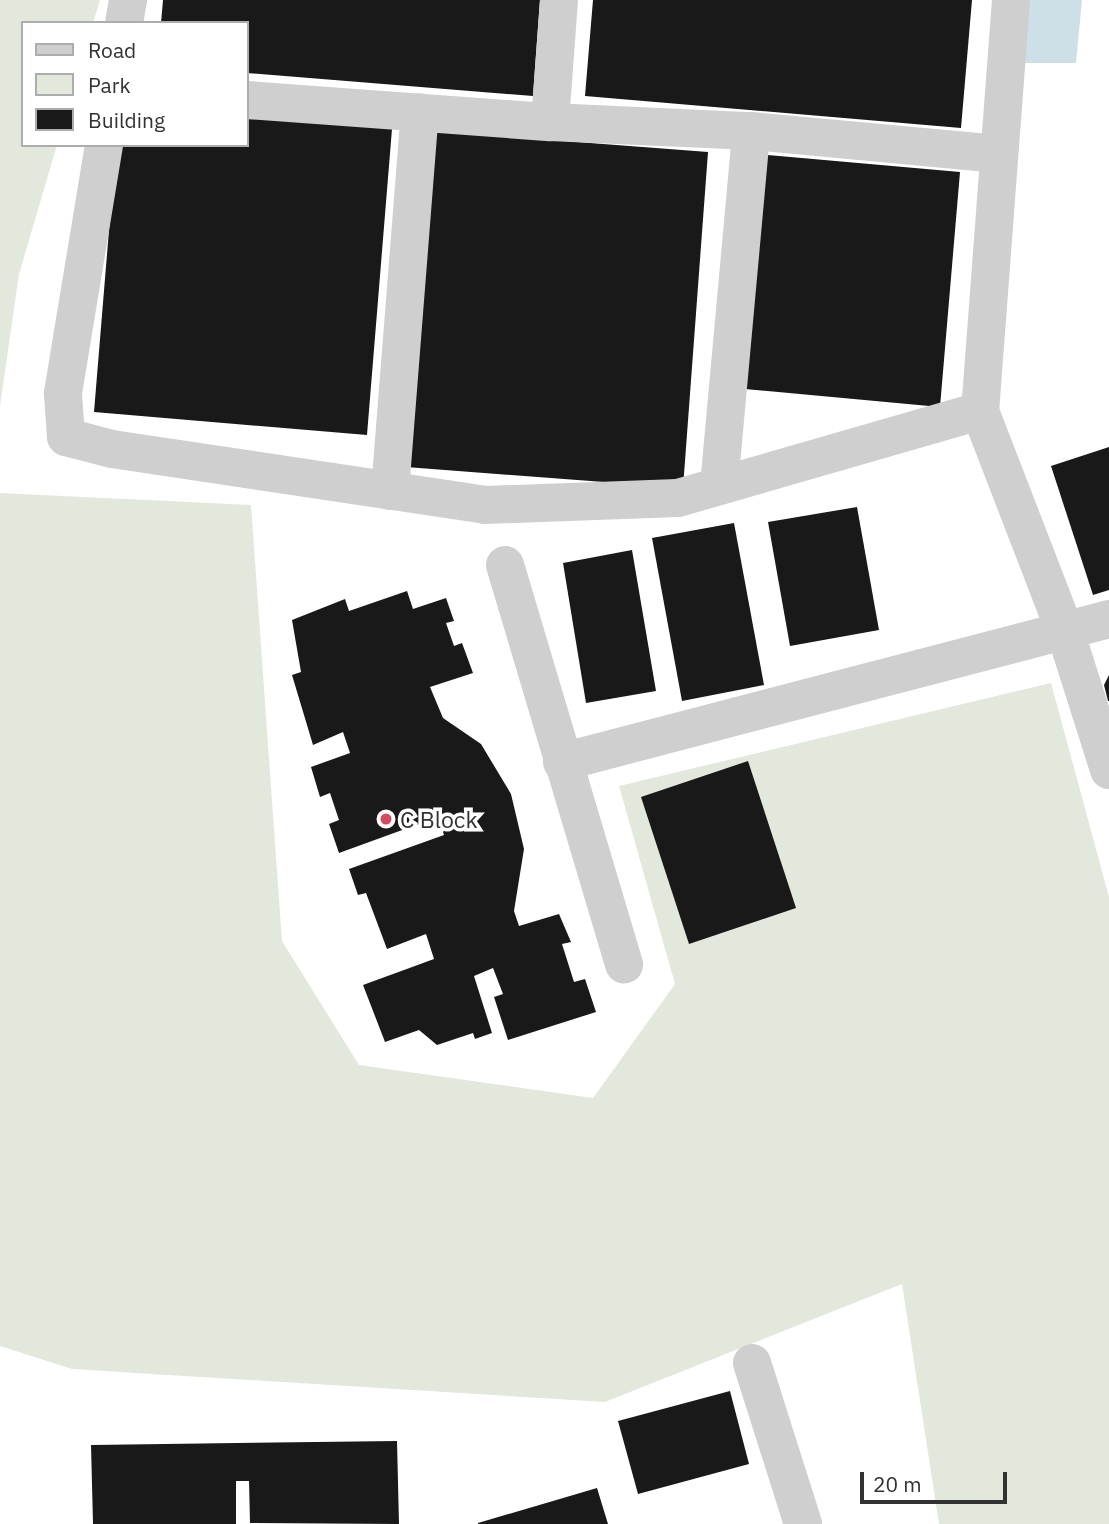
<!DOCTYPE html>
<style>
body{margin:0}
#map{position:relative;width:1109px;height:1524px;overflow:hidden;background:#fff;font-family:"IBM Plex Sans",sans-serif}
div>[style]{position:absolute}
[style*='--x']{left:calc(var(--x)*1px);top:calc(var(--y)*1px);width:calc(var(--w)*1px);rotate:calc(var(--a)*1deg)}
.green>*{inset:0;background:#e3e8dc}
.water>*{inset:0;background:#cde0e8}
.building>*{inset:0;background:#191919}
.minor>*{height:38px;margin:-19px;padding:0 19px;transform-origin:19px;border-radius:19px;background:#cfcfcf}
.dots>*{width:19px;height:19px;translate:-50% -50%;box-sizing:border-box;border:4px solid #fff;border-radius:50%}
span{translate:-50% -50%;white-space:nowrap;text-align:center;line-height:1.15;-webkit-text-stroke:7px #fff;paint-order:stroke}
.poi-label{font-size:23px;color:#323232}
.left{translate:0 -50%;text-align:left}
.legend{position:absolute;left:21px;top:21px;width:228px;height:126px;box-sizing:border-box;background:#fff;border:2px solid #adadad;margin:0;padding:9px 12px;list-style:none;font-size:21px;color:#323232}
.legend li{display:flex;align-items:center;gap:14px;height:35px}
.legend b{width:35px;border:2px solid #adadad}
.scale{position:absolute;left:860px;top:1472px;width:147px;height:32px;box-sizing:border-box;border:4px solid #323232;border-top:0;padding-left:9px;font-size:21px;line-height:24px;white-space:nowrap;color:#323232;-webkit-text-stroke:5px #fff;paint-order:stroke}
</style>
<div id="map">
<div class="green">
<i style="clip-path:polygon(0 0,100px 0,93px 23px,23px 23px,23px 145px,57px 145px,19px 274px,0 406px)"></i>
<i style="clip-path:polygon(0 493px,251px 505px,282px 941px,359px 1065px,593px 1098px,675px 984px,619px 786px,1051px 683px,1109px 897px,1109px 1524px,939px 1524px,902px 1284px,605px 1402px,72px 1369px,0 1346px)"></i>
</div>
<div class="water">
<i style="clip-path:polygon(1020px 0,1082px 0,1076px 63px,1015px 63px)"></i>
</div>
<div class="building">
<i style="clip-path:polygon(163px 0,540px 0,533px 96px,247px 73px,247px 23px,161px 23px)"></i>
<i style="clip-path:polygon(593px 0,972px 0,961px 128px,585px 96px)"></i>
<i style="clip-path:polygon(247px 117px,392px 129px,367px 435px,94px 412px,116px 145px,247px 145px)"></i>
<i style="clip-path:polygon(431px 131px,708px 152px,683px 488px,406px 467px)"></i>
<i style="clip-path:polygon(756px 154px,960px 172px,940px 407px,734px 388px)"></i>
<i style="clip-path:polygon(1109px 447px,1109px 590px,1093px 595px,1051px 466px)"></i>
<i style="clip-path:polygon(857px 507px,879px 630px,790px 646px,768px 522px)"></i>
<i style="clip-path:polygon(734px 523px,764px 685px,682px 701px,652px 538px)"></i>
<i style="clip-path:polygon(632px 550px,656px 691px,586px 703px,563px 563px)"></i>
<i style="clip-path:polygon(407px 591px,413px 609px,446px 598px,454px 621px,446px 623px,454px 646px,462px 643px,473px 673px,430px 687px,443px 718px,481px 744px,511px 794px,524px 849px,514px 911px,519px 926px,559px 914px,571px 942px,562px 944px,574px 982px,585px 979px,596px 1012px,508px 1040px,494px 997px,503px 994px,493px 968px,474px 976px,492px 1033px,475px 1039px,473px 1033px,437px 1045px,419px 1030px,385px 1042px,363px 985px,434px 959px,426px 934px,387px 949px,366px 893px,358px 895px,349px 869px,444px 835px,438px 817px,339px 853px,329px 824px,339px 820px,330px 793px,320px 797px,311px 767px,350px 753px,343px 732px,313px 745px,292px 675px,301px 672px,292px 620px,345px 599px,349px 611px)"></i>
<i style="clip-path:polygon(1109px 675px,1109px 701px,1108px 701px,1104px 685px)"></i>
<i style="clip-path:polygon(748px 761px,796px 908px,689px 944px,641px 797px)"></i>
<i style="clip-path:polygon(730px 1391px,749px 1464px,638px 1494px,618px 1421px)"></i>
<i style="clip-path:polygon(397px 1441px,399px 1524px,250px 1523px,249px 1481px,236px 1481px,236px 1524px,93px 1524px,91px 1445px)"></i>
<i style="clip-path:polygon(597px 1488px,608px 1524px,478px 1524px,478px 1523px)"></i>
</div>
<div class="minor">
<i style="--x:559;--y:0;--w:122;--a:94.2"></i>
<i style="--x:550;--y:122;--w:201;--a:2.6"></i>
<i style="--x:751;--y:131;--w:249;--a:5.3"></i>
<i style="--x:1011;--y:0;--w:412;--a:94.3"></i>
<i style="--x:980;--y:411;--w:236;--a:68.9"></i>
<i style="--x:1065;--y:631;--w:146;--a:72.4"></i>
<i style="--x:124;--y:23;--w:23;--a:-80"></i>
<i style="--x:247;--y:100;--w:304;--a:4.2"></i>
<i style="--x:104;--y:145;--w:252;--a:99.4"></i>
<i style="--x:63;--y:394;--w:43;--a:86"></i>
<i style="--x:66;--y:437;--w:48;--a:14.6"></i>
<i style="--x:112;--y:449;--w:377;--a:8.5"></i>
<i style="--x:485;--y:505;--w:193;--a:-2.1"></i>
<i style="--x:678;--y:498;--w:314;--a:-16.1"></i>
<i style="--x:719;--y:486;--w:356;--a:-84.8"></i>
<i style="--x:390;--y:491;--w:380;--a:-85.5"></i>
<i style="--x:505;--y:565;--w:417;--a:73.4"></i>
<i style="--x:562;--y:762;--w:565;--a:-14.65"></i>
<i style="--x:752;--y:1363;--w:169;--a:72.4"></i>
</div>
<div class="dots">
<i style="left:386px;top:819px;background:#d34960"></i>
</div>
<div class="poi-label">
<span class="left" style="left:400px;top:819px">C Block</span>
</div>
<ul class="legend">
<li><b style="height:9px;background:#cfcfcf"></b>Road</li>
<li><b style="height:19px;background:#e3e8dc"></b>Park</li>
<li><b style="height:19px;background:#191919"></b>Building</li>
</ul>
<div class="scale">20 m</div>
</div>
